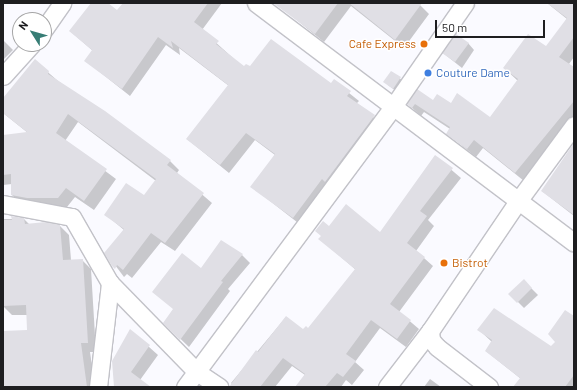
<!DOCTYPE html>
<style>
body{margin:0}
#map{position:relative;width:577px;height:390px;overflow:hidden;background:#fafaff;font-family:Barlow,sans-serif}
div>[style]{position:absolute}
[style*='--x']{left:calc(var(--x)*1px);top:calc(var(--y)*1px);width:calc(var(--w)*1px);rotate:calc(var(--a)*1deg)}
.shadow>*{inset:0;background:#0003}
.building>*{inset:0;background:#e0dfe5}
.roads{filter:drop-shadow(1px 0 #c2c2c8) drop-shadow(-1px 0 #c2c2c8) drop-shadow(0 1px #c2c2c8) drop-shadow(0 -1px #c2c2c8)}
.street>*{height:17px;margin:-8.5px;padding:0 8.5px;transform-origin:8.5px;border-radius:8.5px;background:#fff}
.dots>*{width:11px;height:11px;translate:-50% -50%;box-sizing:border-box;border:2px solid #fff;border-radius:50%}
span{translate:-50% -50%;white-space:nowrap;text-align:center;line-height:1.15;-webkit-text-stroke:3px #fff;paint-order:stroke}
.food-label{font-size:12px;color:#c56008}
.right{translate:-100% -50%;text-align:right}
.left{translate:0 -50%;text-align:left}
.shop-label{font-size:12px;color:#366cbe}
.frame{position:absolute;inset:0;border:4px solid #1e1e20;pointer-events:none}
.north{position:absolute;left:12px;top:12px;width:40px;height:40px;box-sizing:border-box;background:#fff;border:1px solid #a5a5a6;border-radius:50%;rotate:307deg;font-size:11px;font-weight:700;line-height:16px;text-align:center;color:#1e1e20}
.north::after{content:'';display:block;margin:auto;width:14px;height:18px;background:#377d75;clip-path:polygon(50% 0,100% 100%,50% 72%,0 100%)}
.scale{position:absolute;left:435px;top:20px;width:110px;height:18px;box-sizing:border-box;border:2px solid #1e1e20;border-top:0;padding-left:5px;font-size:12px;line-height:14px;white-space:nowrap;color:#1e1e20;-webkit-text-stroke:3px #fff;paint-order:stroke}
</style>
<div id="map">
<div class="shadow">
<i style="clip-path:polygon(92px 3px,106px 3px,117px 12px,124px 3px,222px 3px,202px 30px,244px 68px,331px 85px,334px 81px,359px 101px,356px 104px,382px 124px,302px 226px,252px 187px,275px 155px,255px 140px,229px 173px,187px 139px,229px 86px,179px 48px,180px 55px,166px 45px,130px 96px,86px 61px,93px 51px,70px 31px)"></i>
<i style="clip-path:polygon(287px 3px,418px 3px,429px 14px,404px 48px,351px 6px,324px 42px,283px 9px)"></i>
<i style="clip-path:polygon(547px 3px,574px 3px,574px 57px,569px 64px,574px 68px,574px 121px,524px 181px,483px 148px,476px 157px,447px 133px,450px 129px,424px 112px,421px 116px,408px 104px,433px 101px,490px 118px,518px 81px,504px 68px,546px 48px,567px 19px)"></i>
<i style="clip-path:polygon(3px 40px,13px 50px,3px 60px)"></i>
<i style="clip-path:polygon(468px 43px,474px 50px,462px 68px,443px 53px)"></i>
<i style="clip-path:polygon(35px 61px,58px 81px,170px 161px,179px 170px,177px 173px,212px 203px,175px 251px,161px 242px,132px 278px,127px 274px,124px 277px,106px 253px,124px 230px,105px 214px,144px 197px,156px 181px,78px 122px,65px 141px,116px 179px,94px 210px,75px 197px,67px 207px,37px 207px,21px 204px,12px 195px,12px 184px,3px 185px,3px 136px,28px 133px,3px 113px,3px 100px)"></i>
<i style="clip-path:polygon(392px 72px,403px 81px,396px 91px,388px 85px)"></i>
<i style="clip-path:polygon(574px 144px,574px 216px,542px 191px)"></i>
<i style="clip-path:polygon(435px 156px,461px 178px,428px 220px,434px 226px,416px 251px,433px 266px,399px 312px,419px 329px,406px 347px,380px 328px,355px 362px,364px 370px,352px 385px,346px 380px,341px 387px,296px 387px,305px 375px,292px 366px,275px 387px,235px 387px,231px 383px,286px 317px,303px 331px,308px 329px,356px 270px,320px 239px,329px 227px,381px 233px)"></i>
<i style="clip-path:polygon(3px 219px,24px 219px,30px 225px,60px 226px,69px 235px,71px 260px,82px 260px,91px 269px,96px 352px,90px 352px,95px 387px,3px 387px,3px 332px,28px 331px,28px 315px,12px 315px,3px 306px)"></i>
<i style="clip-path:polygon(242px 255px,250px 263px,228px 289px,230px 291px,189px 347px,164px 323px,201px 269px)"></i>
<i style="clip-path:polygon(524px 281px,538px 295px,524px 308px,510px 294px)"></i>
<i style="clip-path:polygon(574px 318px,574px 387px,514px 387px,521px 379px,486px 351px,492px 342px,479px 330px,551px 348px)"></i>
<i style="clip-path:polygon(130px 330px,158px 355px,140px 380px,149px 387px,115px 387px)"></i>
<i style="clip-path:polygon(430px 379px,441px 387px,424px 387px)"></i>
</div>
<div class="building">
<i style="clip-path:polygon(91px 3px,108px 3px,117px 10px,123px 3px,208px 3px,194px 22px,219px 41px,216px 44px,244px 66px,246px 64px,250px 66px,271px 39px,331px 83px,334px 79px,351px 91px,347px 96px,375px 115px,325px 182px,322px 179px,293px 218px,250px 187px,275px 154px,246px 133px,220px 165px,186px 139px,228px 85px,171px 41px,173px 48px,158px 37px,122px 89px,84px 61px,92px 50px,69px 31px)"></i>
<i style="clip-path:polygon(273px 3px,338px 3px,315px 34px)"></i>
<i style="clip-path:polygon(349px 3px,422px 3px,395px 40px)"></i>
<i style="clip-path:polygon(547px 3px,574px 3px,574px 37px,559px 57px,574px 67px,574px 101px,515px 173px,474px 140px,467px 149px,446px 134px,450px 127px,415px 104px,412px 108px,407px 104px,417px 89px,433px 100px,437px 94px,451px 103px,457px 93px,490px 117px,518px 79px,503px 68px,528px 34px,546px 46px,567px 18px)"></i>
<i style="clip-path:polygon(456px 34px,469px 43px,455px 62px,442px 53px)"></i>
<i style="clip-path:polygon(35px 59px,49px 71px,48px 74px,105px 111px,171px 160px,167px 165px,204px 193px,165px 243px,151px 233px,123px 270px,117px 265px,115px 269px,112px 266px,104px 253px,124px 229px,104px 215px,126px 183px,144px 195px,156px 179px,68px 114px,56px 133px,107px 169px,84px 201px,66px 188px,58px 198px,27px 198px,11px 195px,11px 174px,3px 175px,3px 135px,27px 132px,3px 113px,3px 98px)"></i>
<i style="clip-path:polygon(391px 71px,401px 77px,393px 89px,383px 82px)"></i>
<i style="clip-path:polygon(574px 143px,574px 215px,541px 191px)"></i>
<i style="clip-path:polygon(435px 155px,453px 168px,420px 211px,427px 216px,407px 243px,425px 257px,390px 304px,411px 320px,397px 339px,371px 320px,346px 354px,356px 361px,343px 377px,337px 373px,325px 387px,295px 387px,305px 374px,283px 358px,260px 387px,229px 387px,256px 350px,258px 352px,286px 316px,303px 329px,306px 326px,308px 328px,355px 269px,318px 239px,321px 236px,315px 231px,323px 221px,329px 226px,346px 204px,380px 232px)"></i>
<i style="clip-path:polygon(11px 216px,24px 218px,25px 224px,46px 222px,60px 225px,63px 260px,83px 259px,88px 343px,81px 343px,87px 387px,3px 387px,3px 331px,27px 330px,26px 305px,3px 306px,3px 220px,12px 220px)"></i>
<i style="clip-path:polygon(221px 240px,243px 254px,221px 281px,223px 282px,180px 340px,163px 323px,173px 309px,152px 292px,182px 253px,201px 268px)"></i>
<i style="clip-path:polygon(524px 279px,532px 288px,517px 303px,508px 294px)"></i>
<i style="clip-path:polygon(494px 308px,551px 346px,555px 342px,548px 334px,565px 310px,574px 316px,574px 375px,565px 387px,513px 387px,520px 378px,485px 351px,492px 340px,477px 330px)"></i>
<i style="clip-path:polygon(130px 329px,150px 345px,131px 372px,151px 387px,114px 387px,112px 361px)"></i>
</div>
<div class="roads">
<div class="street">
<i style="--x:256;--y:3;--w:398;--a:37"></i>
<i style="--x:44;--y:29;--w:32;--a:-55"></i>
<i style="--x:3;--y:76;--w:43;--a:-47.8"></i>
<i style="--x:3;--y:204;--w:70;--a:10.7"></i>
<i style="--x:72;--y:217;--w:76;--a:60.1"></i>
<i style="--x:110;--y:283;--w:124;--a:45.7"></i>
<i style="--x:197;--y:372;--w:27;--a:34"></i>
<i style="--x:430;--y:331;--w:9;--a:84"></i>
<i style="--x:431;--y:340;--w:9;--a:49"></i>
<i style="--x:437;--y:347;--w:66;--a:37.6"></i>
<i style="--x:98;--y:387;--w:105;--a:-83.4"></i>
<i style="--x:185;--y:387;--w:347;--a:-53.4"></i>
<i style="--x:392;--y:108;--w:128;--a:-55.2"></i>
<i style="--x:387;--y:387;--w:71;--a:-52.5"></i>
<i style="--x:430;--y:331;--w:157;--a:-55.9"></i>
<i style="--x:518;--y:201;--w:94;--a:-53.6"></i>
</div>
</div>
<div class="dots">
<i style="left:424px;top:44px;background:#e8710a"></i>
<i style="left:428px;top:73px;background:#3f7fe0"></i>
<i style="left:444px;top:263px;background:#e8710a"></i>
</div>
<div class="food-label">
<span class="right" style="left:416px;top:44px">Cafe Express</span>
<span class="left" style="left:452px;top:263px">Bistrot</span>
</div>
<div class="shop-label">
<span class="left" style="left:436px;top:73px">Couture Dame</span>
</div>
<div class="frame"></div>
<div class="north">N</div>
<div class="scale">50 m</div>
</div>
